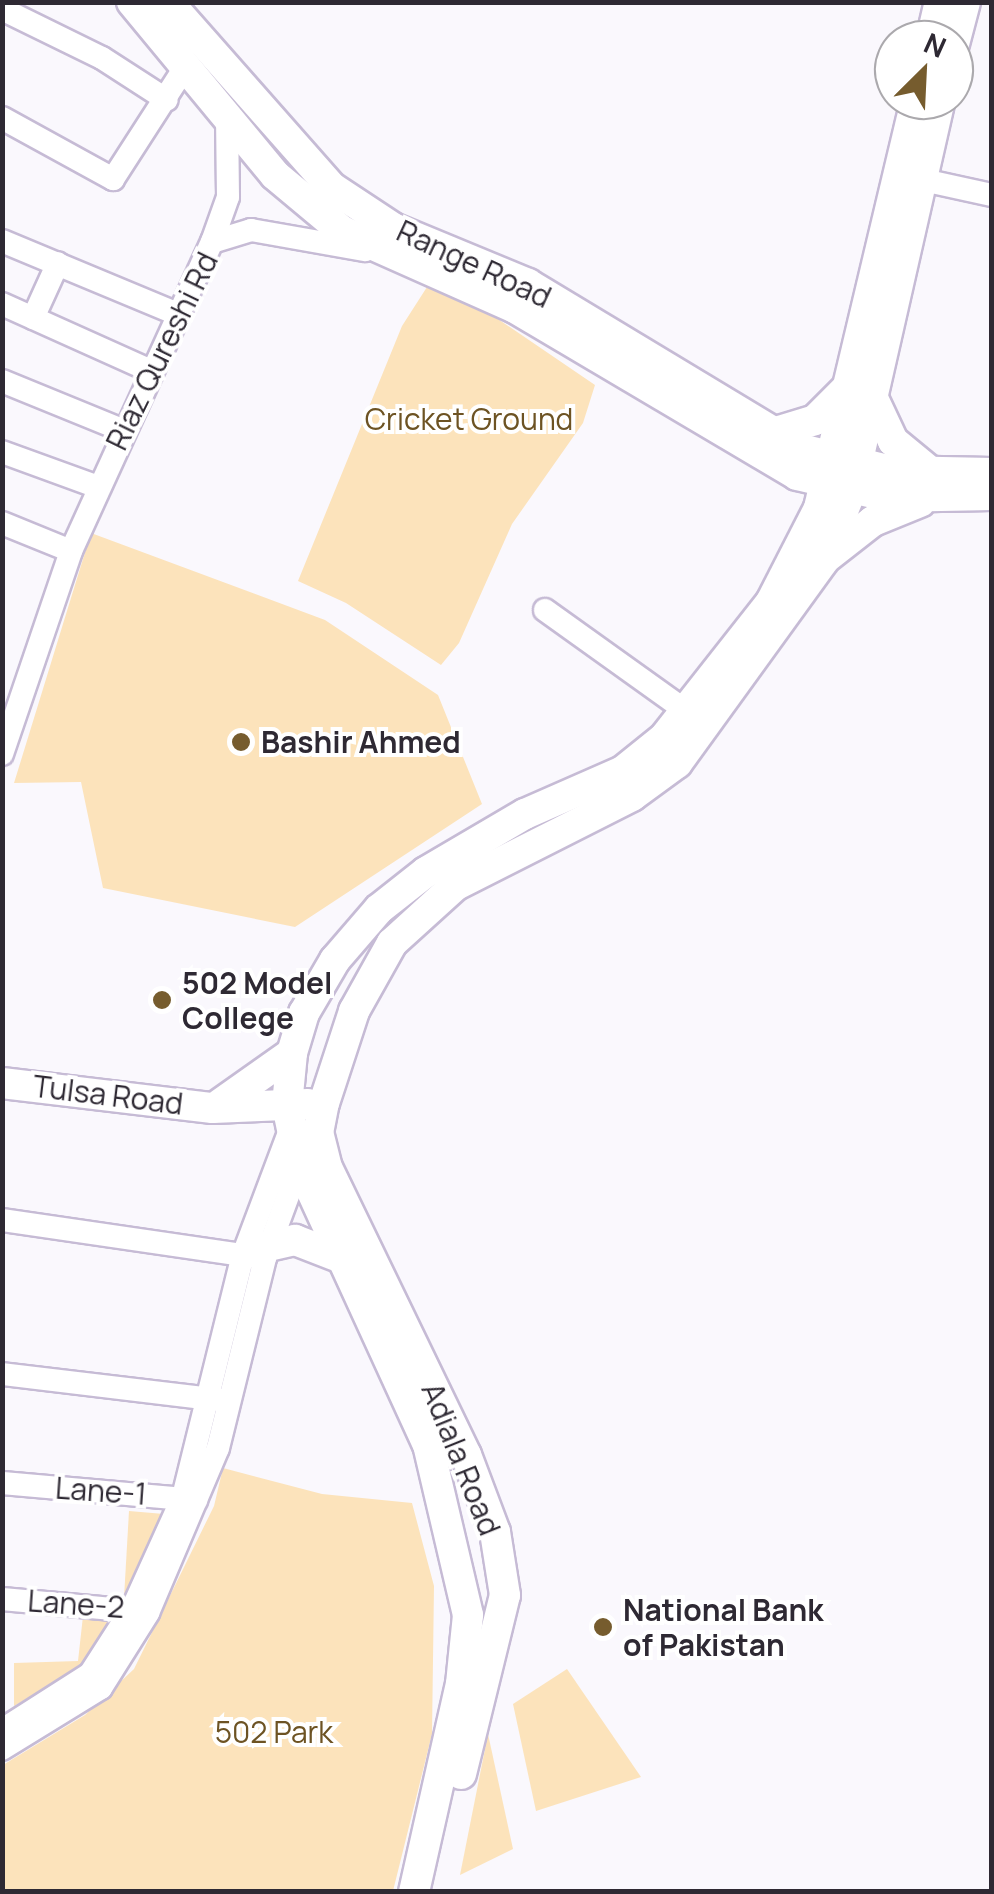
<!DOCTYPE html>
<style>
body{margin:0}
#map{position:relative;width:994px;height:1894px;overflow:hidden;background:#faf8fd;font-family:Manrope,sans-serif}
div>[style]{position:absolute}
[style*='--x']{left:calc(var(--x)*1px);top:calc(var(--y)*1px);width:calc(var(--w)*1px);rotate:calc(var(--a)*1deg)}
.green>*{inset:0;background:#fce3bb}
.roads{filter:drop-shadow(2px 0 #c6bbd5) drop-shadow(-2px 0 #c6bbd5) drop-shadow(0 2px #c6bbd5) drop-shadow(0 -2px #c6bbd5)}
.minor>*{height:22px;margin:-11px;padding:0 11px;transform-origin:11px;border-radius:11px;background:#fff}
.major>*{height:30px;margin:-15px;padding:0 15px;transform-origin:15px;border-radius:15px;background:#fff}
.dots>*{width:28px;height:28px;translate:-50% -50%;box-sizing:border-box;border:5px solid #fff;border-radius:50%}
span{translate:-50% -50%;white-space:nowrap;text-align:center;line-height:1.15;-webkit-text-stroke:8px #fff;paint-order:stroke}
.street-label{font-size:30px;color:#2e2933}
.park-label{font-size:30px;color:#6d5323}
.poi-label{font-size:30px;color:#2e2933;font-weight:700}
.left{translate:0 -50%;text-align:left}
.frame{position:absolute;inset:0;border:5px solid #2e2933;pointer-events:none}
.north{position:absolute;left:874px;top:20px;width:100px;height:100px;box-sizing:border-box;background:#fff;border:2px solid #aba9ad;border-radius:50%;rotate:24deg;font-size:28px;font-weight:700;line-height:40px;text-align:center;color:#2e2933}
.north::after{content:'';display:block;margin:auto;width:35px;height:45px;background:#765c2e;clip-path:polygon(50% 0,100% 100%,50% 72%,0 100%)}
</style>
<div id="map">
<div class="green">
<i style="clip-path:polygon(427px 287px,467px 298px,595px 385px,583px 423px,512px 524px,459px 643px,441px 665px,346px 603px,298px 581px,402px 326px)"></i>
<i style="clip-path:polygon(91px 533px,325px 620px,438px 695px,482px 804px,295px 927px,103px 888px,81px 782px,14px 783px)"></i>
<i style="clip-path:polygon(223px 1468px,322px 1494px,412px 1503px,434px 1586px,432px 1734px,393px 1891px,3px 1892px,3px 1765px,85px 1715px,134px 1669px,214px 1506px)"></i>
<i style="clip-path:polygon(129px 1511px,164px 1514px,124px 1598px)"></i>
<i style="clip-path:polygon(83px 1616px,117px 1616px,82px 1667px,14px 1706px,14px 1663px,78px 1661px)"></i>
<i style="clip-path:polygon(567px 1669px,641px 1777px,536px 1811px,513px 1704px)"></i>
<i style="clip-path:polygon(488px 1734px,513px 1849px,460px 1875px)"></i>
</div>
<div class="roads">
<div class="minor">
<i style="--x:2;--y:9;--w:111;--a:26.1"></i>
<i style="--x:102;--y:58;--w:77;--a:32.9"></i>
<i style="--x:2;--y:118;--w:127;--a:28.8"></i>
<i style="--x:113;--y:179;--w:131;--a:-57.2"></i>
<i style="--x:919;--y:179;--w:75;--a:12.4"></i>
<i style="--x:2;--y:241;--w:190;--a:22.6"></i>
<i style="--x:212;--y:242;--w:41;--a:-17.1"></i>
<i style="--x:251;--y:230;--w:116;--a:10"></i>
<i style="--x:2;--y:304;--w:161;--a:24.2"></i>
<i style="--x:33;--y:318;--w:60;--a:-65.6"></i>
<i style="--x:2;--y:381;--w:130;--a:22.2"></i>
<i style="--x:2;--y:452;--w:102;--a:20"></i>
<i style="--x:2;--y:523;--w:74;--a:22.1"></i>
<i style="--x:71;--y:551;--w:340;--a:-65.5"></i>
<i style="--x:212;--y:242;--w:48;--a:-70.4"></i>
<i style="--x:228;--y:197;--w:81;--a:-90.7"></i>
<i style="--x:545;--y:610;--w:173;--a:35.6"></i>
<i style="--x:2;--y:754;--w:214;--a:-71.2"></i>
<i style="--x:2;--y:1220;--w:257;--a:8.3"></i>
<i style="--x:2;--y:1374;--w:221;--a:6.8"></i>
<i style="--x:2;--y:1483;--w:195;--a:5"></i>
<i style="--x:2;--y:1599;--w:144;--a:5.2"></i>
<i style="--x:2;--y:1730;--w:104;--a:-32.5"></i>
<i style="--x:90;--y:1674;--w:80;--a:-57.3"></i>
<i style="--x:133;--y:1607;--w:121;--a:-65.6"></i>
<i style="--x:183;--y:1497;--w:249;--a:-76.1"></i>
<i style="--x:243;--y:1255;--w:134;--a:-69.4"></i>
<i style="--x:2;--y:1749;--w:116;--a:-31.6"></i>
<i style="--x:101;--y:1688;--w:89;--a:-57.9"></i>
<i style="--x:148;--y:1613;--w:179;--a:-67"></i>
<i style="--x:218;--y:1448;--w:196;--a:-76.1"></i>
<i style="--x:265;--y:1258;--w:107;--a:-69.7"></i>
</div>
<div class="major">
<i style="--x:132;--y:2;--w:224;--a:50.4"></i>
<i style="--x:275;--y:175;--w:87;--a:39.9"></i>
<i style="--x:342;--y:231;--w:189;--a:24"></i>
<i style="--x:515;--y:308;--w:328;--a:30.6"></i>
<i style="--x:797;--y:475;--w:96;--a:13.3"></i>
<i style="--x:890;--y:497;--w:102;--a:-1.1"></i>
<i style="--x:168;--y:2;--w:247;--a:48.6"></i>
<i style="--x:331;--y:187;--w:74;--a:33.5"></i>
<i style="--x:393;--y:228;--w:146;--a:22.5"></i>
<i style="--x:528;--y:284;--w:319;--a:31.1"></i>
<i style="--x:801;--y:449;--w:94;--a:13.6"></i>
<i style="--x:892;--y:471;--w:100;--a:1.1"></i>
<i style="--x:931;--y:40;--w:39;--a:-77"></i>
<i style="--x:954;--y:44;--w:43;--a:-75.3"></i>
<i style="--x:871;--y:394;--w:52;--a:64.9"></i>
<i style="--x:893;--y:441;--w:52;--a:39.5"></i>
<i style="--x:769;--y:434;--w:48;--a:-16.9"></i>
<i style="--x:815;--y:420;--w:48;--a:-45"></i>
<i style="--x:827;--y:557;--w:58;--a:-38"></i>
<i style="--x:873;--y:521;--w:51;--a:-22"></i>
<i style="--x:2;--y:1083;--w:212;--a:6.8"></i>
<i style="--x:213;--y:1108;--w:95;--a:-2.4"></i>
<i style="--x:220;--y:1104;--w:88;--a:-35.3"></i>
<i style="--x:269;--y:1246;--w:27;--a:-13"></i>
<i style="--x:295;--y:1240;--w:53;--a:21.2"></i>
<i style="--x:461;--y:1774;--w:184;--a:-76.2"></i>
<i style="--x:505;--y:1595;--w:64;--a:-99"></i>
<i style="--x:495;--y:1532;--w:82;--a:-110.6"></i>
<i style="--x:466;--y:1455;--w:319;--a:-115.8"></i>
<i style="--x:327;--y:1168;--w:36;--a:-104"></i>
<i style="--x:318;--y:1133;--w:31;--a:-79"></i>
<i style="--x:324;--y:1103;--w:97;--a:-71.9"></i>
<i style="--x:354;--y:1011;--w:78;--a:-60.8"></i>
<i style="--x:392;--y:943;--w:86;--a:-42.2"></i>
<i style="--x:456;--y:885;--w:197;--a:-26.8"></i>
<i style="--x:632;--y:796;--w:56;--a:-36.3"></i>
<i style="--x:677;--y:763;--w:249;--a:-54.1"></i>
<i style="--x:823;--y:561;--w:75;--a:-68.2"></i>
<i style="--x:851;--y:491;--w:401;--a:-77.2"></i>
<i style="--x:414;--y:1892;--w:213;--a:-77.3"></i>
<i style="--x:461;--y:1684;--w:69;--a:-84.2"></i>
<i style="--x:468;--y:1615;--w:175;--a:-103.2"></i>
<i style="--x:428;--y:1445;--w:310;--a:-114.6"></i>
<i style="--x:299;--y:1163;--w:59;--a:-101.7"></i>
<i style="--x:287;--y:1105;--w:52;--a:-84.5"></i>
<i style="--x:292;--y:1053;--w:42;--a:-73.3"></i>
<i style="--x:304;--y:1013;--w:61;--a:-59.7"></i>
<i style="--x:335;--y:960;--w:67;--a:-49.2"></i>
<i style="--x:379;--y:909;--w:60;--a:-38.2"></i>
<i style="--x:426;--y:872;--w:115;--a:-30.4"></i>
<i style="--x:525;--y:814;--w:107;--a:-23.7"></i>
<i style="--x:623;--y:771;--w:53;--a:-38.8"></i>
<i style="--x:664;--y:738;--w:173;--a:-51.8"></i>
<i style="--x:771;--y:602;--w:106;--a:-62.9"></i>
<i style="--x:819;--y:508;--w:419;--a:-76.6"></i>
</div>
</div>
<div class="dots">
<i style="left:241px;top:742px;background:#765c2e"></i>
<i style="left:162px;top:1000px;background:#765c2e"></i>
<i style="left:603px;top:1627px;background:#765c2e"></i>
</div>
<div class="street-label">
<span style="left:474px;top:264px;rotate:25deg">Range Road</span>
<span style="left:162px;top:351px;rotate:-64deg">Riaz Qureshi Rd</span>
<span style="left:108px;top:1095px;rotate:7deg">Tulsa Road</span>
<span style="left:461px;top:1459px;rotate:68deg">Adiala Road</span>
<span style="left:101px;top:1491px;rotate:4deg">Lane-1</span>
<span style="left:76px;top:1604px;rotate:4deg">Lane-2</span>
</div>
<div class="park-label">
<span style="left:469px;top:419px">Cricket Ground</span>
<span style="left:274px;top:1732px">502 Park</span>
</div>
<div class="poi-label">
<span class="left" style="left:261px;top:742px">Bashir Ahmed</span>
<span class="left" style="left:182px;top:1000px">502 Model<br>College</span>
<span class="left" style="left:623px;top:1627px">National Bank<br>of Pakistan</span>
</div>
<div class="frame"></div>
<div class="north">N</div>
</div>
